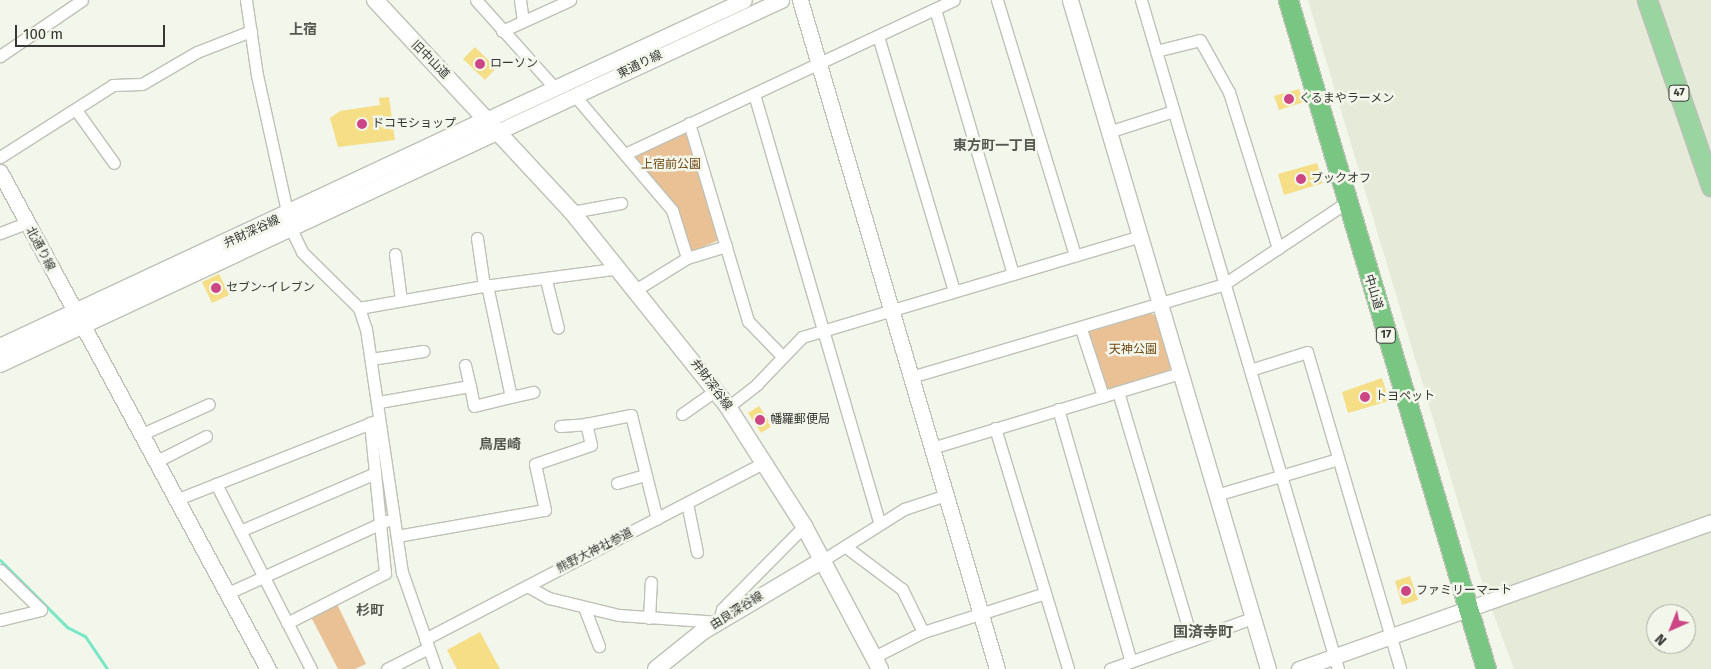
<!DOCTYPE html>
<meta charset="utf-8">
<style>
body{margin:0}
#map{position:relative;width:1711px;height:669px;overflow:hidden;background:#f2f6eb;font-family:"Fira Sans","Noto Sans JP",sans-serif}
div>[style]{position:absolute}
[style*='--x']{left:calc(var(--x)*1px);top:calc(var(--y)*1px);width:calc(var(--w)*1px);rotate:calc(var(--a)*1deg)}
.built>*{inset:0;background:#e5ead9}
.green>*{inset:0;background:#eac194}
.stream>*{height:3px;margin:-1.5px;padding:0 1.5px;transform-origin:1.5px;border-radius:1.5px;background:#79e7c5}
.building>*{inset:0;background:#f5de85}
.roads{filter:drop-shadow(1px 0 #bec1b7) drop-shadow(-1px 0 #bec1b7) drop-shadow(0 1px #bec1b7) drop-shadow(0 -1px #bec1b7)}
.minor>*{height:11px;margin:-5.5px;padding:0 5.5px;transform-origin:5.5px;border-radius:5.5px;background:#fff}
.tertiary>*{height:15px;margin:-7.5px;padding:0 7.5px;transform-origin:7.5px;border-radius:7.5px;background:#fff}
.secondary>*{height:16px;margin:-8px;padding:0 8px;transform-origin:8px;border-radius:8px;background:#fff}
.primary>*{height:19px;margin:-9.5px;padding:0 9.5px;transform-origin:9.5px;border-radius:9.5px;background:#9ad4a1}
.trunk>*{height:19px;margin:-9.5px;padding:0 9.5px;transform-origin:9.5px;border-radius:9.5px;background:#78c682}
.dots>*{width:14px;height:14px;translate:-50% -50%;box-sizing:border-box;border:2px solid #f2f6eb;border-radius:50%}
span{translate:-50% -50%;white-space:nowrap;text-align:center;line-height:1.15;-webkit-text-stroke:5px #f2f6eb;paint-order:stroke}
.shield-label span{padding:1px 4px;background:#f2f6eb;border:1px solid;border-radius:4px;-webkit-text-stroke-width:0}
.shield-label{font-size:11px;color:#363733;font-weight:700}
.street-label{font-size:12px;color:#363733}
.poi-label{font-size:12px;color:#363733}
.left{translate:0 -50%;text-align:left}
.park-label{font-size:12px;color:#704913}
.neighbourhood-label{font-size:14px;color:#55584f;font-weight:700}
.quarter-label{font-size:15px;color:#55584f;font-weight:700}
.north{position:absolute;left:1646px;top:604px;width:50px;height:50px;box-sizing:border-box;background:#f2f6eb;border:1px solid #a7aaa1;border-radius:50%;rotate:224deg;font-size:14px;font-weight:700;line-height:20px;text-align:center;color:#363733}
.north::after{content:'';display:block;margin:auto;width:18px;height:22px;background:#cc4686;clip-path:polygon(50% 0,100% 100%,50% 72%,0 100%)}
.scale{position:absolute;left:15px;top:25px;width:150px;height:22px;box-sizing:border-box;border:2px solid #363733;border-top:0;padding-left:6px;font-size:15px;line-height:18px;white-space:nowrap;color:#363733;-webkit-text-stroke:4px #f2f6eb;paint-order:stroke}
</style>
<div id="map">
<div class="built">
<i style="clip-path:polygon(1308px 0,1711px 0,1711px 520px,1487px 599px)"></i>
<i style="clip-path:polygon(evenodd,1711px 524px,1711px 669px,1514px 669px,1489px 602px,1711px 524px,1656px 614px,1686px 614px,1686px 644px,1656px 644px,1656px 614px)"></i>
</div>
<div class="green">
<i style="clip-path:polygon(683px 131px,687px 133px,719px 240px,691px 252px,675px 208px,633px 159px,633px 155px)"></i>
<i style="clip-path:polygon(1151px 313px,1156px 316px,1171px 367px,1169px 371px,1107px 389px,1103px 387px,1089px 332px)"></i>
<i style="clip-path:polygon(336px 602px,366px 664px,355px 669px,338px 669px,310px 615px)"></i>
</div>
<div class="stream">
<i style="--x:0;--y:560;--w:95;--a:45"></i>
<i style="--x:67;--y:627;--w:20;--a:27"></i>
<i style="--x:85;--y:636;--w:40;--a:56"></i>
</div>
<div class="building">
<i style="clip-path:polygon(475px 47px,496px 68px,485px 80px,463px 59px)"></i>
<i style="clip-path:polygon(1299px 89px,1304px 102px,1279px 110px,1274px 96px)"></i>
<i style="clip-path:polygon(389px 97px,395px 140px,338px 147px,330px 118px,340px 111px,380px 105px,379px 98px)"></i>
<i style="clip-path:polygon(1317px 163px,1323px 183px,1284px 195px,1278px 174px)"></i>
<i style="clip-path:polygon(219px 274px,229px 295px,212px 303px,202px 282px)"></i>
<i style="clip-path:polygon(1382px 378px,1389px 401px,1348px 413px,1342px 392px)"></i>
<i style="clip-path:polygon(759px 406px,772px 426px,761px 433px,748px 413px)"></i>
<i style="clip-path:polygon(1410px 576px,1418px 600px,1402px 605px,1395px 581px)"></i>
<i style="clip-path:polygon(480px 632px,500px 669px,457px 669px,447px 650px)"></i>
</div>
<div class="roads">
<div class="minor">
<i style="--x:246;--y:0;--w:76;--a:81.7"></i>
<i style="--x:257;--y:75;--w:158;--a:77.6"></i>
<i style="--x:291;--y:229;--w:25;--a:64"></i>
<i style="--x:302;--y:252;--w:80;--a:44.5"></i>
<i style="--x:359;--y:308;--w:22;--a:72"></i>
<i style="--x:366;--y:329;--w:246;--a:81.6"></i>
<i style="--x:402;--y:572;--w:103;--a:70.7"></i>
<i style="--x:476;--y:0;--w:117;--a:48.1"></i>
<i style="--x:520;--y:0;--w:21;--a:82"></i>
<i style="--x:997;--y:0;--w:267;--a:73"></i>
<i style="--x:1141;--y:0;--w:697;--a:73.59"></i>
<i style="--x:935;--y:9;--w:276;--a:73.6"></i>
<i style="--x:502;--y:31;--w:75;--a:-24.5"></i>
<i style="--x:878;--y:36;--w:266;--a:73.4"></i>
<i style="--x:1156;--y:51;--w:45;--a:-14"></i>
<i style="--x:1200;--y:40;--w:60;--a:60.9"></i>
<i style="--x:1229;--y:92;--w:164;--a:72.6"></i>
<i style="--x:0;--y:56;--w:99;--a:-34.3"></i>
<i style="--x:754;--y:94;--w:448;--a:73.7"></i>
<i style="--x:575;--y:96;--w:150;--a:49.6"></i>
<i style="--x:672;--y:210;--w:50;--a:72.6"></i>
<i style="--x:76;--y:110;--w:65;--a:54.4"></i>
<i style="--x:689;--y:123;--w:207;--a:73.4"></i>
<i style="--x:748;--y:321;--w:50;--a:45.8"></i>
<i style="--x:1108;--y:132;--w:69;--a:-17.7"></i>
<i style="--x:625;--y:154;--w:363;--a:-25.1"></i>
<i style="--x:0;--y:157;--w:134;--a:-32.5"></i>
<i style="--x:113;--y:85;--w:29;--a:-2"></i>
<i style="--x:142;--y:84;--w:64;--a:-30.2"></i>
<i style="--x:197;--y:52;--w:58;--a:-21.3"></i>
<i style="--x:572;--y:212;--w:50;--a:-10.4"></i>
<i style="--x:0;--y:233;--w:28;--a:-21"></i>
<i style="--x:477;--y:238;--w:49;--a:81.7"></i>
<i style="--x:395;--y:254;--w:46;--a:82.6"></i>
<i style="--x:546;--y:280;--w:49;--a:76"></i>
<i style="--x:637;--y:289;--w:59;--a:-31.8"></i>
<i style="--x:687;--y:258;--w:41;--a:-17.1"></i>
<i style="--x:359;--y:308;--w:127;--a:-10"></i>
<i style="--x:484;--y:286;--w:137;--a:-7.5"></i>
<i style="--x:1081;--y:329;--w:71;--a:71.8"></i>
<i style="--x:371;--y:359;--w:53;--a:-8.7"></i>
<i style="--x:465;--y:365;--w:22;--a:77"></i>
<i style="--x:1250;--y:370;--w:60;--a:-17.5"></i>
<i style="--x:1307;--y:352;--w:330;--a:73.6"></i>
<i style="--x:911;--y:377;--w:327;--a:-16.5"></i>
<i style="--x:1224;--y:284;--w:148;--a:-33.7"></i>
<i style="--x:511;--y:397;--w:23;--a:-13"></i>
<i style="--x:379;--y:402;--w:92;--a:-10"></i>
<i style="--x:470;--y:386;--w:20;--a:79"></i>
<i style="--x:474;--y:406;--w:38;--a:-14"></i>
<i style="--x:511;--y:397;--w:115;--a:-102.1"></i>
<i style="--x:728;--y:407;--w:37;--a:-38"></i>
<i style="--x:757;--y:384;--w:65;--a:-46.2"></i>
<i style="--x:802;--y:337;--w:351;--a:-16.6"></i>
<i style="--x:1058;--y:409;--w:263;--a:73.9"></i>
<i style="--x:682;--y:414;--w:40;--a:-34.9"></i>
<i style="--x:560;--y:426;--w:26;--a:-4"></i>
<i style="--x:995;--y:428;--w:252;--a:73.1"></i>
<i style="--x:142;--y:434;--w:73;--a:-24.1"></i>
<i style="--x:932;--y:448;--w:259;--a:-16.8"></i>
<i style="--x:157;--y:461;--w:55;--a:-27"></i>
<i style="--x:617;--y:483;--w:29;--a:-16"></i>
<i style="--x:216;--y:484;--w:208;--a:62.8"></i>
<i style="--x:1216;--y:495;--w:127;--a:-16.4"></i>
<i style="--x:178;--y:499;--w:213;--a:-21.5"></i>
<i style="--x:687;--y:503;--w:50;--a:78.5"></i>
<i style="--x:240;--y:531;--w:147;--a:-23.2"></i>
<i style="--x:397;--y:536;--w:150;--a:-10"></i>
<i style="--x:545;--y:510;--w:47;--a:-102.3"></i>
<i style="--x:535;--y:464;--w:59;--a:-18.7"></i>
<i style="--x:591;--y:445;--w:22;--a:-103"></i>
<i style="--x:586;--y:424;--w:46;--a:-11.3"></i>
<i style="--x:631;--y:415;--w:107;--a:76"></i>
<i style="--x:846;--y:547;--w:70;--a:36.9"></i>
<i style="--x:902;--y:589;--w:48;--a:64"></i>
<i style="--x:823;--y:560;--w:96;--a:-32.2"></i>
<i style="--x:904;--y:509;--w:44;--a:-18.4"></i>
<i style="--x:0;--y:570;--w:57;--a:44.3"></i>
<i style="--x:41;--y:610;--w:42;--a:166.3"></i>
<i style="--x:527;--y:586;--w:25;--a:29"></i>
<i style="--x:549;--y:598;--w:72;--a:13.7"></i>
<i style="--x:619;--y:615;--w:100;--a:4"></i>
<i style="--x:719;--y:622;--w:13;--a:-77"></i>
<i style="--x:722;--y:609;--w:117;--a:-45.3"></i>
<i style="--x:228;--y:593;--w:174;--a:-24.5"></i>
<i style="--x:584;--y:607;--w:42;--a:69"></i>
<i style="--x:649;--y:618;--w:36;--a:-87"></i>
<i style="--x:287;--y:623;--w:110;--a:-27"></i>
<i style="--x:385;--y:573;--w:151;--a:-95.7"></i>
<i style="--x:425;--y:639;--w:383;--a:-27.5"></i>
<i style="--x:1192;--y:640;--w:64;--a:-20.1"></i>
<i style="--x:874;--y:657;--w:55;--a:-27"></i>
<i style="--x:923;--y:632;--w:128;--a:-17.7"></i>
<i style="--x:387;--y:669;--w:46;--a:-27.1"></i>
<i style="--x:1110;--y:669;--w:87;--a:-19.5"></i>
<i style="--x:1192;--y:640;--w:259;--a:-106.6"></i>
</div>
<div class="tertiary">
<i style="--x:800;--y:0;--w:697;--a:73.59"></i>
<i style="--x:1070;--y:0;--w:698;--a:73.51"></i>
<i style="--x:488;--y:119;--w:282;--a:-24.9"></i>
<i style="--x:499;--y:131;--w:311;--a:-24.9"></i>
<i style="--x:0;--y:172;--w:565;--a:61.66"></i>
<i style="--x:1299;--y:669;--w:437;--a:-19.6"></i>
</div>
<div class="secondary">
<i style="--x:375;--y:0;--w:289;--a:47.1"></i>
<i style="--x:572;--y:212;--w:250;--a:51.3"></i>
<i style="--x:728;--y:407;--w:141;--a:57.4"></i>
<i style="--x:804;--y:526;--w:162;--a:62"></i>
<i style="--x:0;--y:347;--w:539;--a:-25.04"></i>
<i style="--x:0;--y:364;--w:551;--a:-25.03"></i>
<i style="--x:656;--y:669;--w:59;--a:-38.8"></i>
<i style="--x:702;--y:632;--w:141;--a:-30.8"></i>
</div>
<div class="primary">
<i style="--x:1647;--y:0;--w:197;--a:71"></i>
</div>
<div class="trunk">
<i style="--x:1288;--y:0;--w:698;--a:73.51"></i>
</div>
</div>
<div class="dots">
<i style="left:480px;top:64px;background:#cc4686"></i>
<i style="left:1289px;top:99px;background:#cc4686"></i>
<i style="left:362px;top:124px;background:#cc4686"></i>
<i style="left:1301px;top:179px;background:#cc4686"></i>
<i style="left:216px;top:288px;background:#cc4686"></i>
<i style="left:1365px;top:397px;background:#cc4686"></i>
<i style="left:760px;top:420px;background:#cc4686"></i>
<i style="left:1406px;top:591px;background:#cc4686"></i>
</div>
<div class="shield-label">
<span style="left:1679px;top:93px">47</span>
<span style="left:1386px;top:335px">17</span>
</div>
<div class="street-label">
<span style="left:430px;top:60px;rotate:45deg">旧中山道</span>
<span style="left:640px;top:65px;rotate:-26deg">東通り線</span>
<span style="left:252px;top:232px;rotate:-25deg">弁財深谷線</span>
<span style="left:40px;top:249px;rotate:62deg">北通り線</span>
<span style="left:1373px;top:292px;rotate:73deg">中山道</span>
<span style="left:711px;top:385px;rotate:53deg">弁財深谷線</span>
<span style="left:595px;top:551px;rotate:-27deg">熊野大神社参道</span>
<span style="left:737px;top:611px;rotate:-32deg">由良深谷線</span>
</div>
<div class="poi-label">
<span class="left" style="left:490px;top:64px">ローソン</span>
<span class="left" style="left:1299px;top:99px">くるまやラーメン</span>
<span class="left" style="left:372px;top:124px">ドコモショップ</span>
<span class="left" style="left:1311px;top:179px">ブックオフ</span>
<span class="left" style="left:226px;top:288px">セブン-イレブン</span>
<span class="left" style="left:1375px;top:397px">トヨペット</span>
<span class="left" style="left:770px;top:420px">幡羅郵便局</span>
<span class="left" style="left:1416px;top:591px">ファミリーマート</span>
</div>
<div class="park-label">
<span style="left:671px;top:165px">上宿前公園</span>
<span style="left:1133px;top:350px">天神公園</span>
</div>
<div class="neighbourhood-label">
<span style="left:303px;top:30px">上宿</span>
<span style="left:995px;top:146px">東方町一丁目</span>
<span style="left:500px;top:445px">鳥居崎</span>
<span style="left:370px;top:611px">杉町</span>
</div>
<div class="quarter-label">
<span style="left:1203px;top:633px">国済寺町</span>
</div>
<div class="north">N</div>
<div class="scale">100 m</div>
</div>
